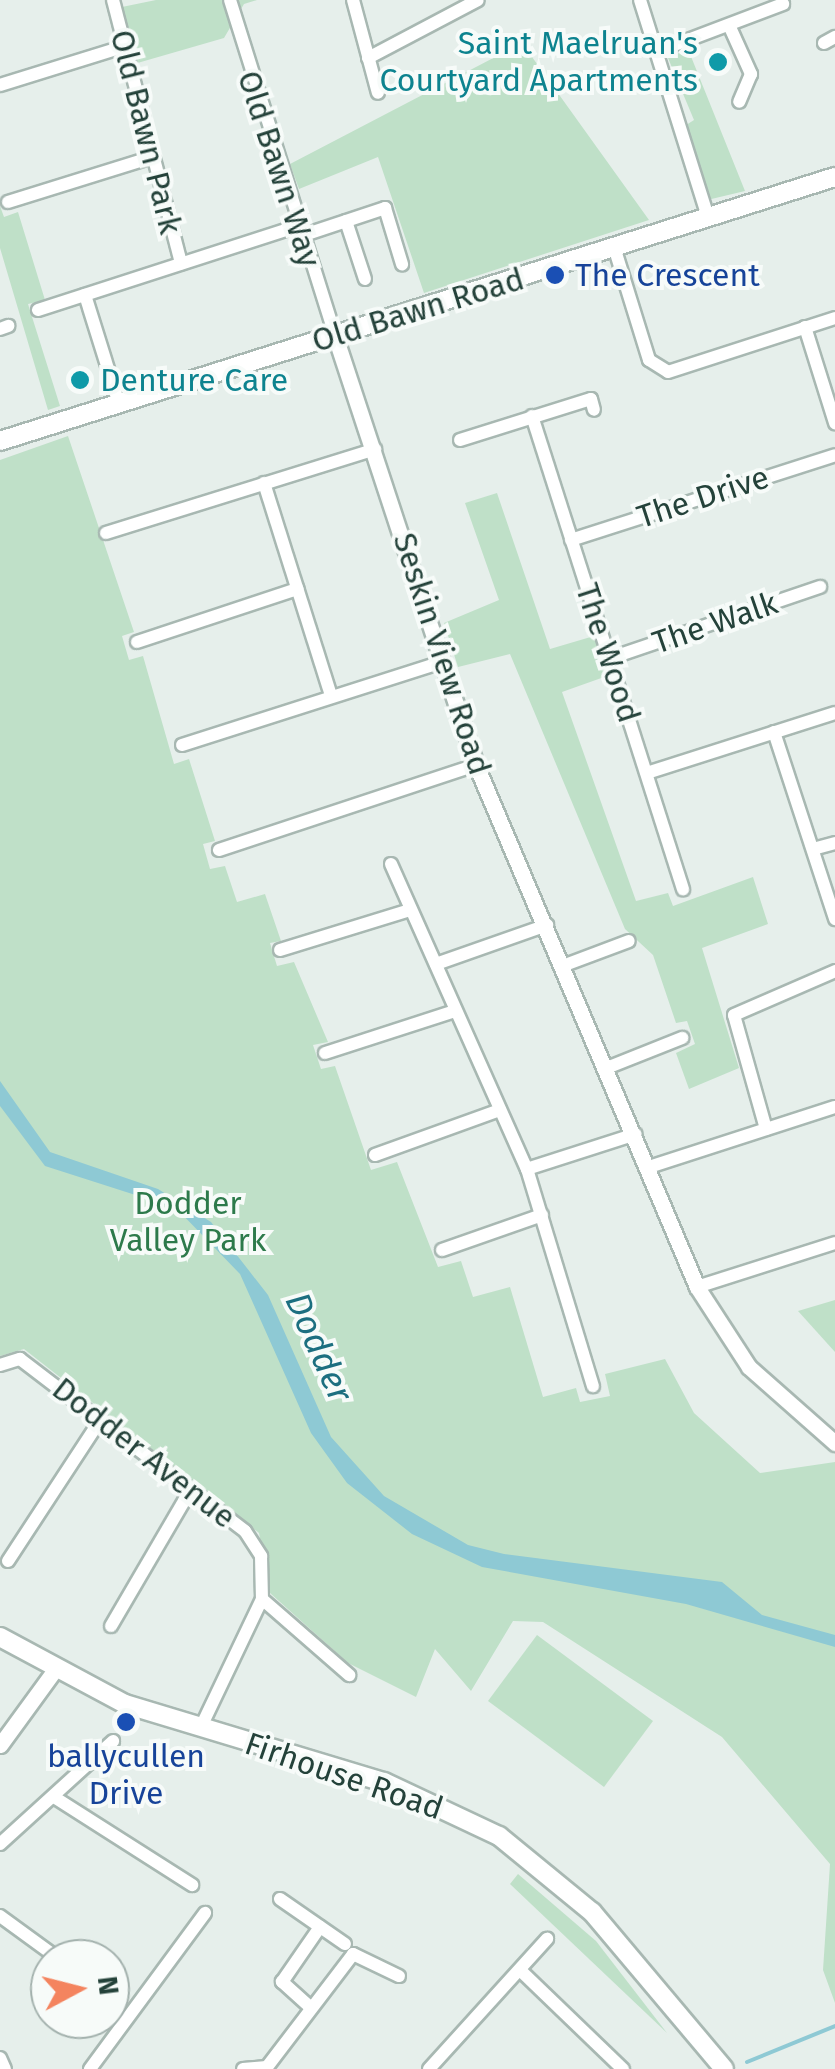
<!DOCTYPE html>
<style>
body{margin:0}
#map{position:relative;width:835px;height:2069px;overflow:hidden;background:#e6efeb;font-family:"Fira Sans",sans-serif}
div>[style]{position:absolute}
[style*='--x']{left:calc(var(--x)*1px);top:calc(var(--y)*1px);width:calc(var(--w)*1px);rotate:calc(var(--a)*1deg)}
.green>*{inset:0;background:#bfe0c8}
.water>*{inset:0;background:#8ec9d4}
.stream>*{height:4px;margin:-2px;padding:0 2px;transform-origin:2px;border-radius:2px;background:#8ec9d4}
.roads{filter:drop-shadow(2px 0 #a8b8b2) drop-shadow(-2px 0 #a8b8b2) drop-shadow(0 2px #a8b8b2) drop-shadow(0 -2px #a8b8b2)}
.minor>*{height:12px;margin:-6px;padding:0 6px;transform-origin:6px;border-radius:6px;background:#fff}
.tertiary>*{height:15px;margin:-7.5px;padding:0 7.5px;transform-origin:7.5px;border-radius:7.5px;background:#fff}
.secondary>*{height:18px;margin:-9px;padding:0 9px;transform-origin:9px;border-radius:9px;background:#fff}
.dots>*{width:28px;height:28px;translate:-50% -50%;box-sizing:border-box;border:5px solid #f7fbf9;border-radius:50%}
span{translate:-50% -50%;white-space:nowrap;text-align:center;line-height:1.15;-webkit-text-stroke:8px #f7fbf9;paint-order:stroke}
.culture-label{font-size:32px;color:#0d838f}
.right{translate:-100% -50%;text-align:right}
.left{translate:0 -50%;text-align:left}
.street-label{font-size:32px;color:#24423a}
.transit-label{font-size:32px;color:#164399}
.park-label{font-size:32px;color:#2d7a4b}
.water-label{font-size:35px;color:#1c6f80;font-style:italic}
.north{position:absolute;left:30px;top:1939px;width:100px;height:100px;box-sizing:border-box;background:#f7fbf9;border:2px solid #a3b1ad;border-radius:50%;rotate:83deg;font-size:28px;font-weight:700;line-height:40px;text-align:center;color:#24423a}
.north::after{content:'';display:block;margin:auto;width:35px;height:45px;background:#f4845f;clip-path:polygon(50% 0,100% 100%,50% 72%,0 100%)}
</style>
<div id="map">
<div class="green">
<i style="clip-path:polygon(156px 0,257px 0,244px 4px,224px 38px,134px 64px,117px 8px)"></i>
<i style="clip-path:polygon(522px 43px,649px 220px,424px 293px,378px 157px,299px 189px,290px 164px)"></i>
<i style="clip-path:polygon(688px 49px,745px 191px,703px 201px,680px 129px,694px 120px,668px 58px)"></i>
<i style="clip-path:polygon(0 206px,4px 217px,18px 212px,45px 300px,28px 304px,60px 406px,48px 410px,0 248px)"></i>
<i style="clip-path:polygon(68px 436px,134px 632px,122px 636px,129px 660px,143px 656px,174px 764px,189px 759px,215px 841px,203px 844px,210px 869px,225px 866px,237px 902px,265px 894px,281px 941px,270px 943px,277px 966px,294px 962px,328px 1042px,313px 1045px,321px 1069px,335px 1066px,371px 1170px,397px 1162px,438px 1267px,461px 1261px,473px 1297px,510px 1287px,543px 1397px,576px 1388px,580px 1402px,610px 1396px,605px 1374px,665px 1359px,694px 1413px,760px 1473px,835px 1462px,835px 2003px,823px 1970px,830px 1864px,722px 1737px,543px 1622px,513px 1621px,471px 1691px,435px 1649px,416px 1697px,348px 1663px,270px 1593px,259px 1533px,24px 1349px,0 1356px,0 460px)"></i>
<i style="clip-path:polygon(497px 493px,550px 649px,594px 636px,598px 649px,607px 676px,562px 692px,636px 901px,668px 893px,673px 906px,753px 877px,768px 924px,702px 948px,739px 1068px,689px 1089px,676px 1053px,695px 1044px,687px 1021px,676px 1023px,653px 955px,625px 929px,510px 654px,458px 667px,444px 623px,499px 600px,465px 503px)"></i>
<i style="clip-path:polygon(835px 1300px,835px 1352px,798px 1311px)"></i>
<i style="clip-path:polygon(537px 1635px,653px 1721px,604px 1787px,488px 1701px)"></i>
<i style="clip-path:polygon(518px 1874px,596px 1941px,667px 2033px,510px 1884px)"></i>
</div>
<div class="water">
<i style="clip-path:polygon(0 1081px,50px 1152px,158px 1189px,211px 1222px,268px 1295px,331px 1437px,384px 1496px,468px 1545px,504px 1554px,722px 1582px,762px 1615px,835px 1635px,835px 1647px,686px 1604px,482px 1567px,412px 1534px,347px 1483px,311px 1433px,240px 1274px,176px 1208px,45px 1166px,0 1106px)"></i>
</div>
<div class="stream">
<i style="--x:747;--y:2062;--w:95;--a:-22.2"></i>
</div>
<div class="roads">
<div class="minor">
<i style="--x:113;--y:0;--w:272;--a:75.5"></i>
<i style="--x:230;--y:0;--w:352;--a:72.6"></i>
<i style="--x:353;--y:0;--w:96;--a:75"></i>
<i style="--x:640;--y:0;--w:227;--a:72.6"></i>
<i style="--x:729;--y:25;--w:54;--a:65.8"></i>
<i style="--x:751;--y:74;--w:30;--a:113"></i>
<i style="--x:824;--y:43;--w:13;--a:-29"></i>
<i style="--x:656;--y:52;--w:136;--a:-20.7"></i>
<i style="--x:368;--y:58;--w:124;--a:-27.8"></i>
<i style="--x:0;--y:85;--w:129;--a:-17.2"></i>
<i style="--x:8;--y:202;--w:148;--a:-17.3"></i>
<i style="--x:346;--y:221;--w:61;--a:71.9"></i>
<i style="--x:298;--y:237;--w:92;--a:-18.4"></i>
<i style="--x:385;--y:208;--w:59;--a:73.1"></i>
<i style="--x:615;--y:250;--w:115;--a:72.8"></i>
<i style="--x:649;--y:360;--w:22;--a:32"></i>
<i style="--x:668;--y:372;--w:176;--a:-17.9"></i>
<i style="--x:85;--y:295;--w:114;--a:72.7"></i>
<i style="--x:38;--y:310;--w:270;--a:-17.9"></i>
<i style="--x:805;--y:327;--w:101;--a:72.6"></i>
<i style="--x:0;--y:329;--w:9;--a:-21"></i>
<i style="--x:532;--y:416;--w:497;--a:72.3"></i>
<i style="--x:460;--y:440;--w:137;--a:-17.4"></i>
<i style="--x:591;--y:399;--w:11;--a:75"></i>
<i style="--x:264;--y:483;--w:222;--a:72.5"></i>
<i style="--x:106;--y:533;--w:282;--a:-17.3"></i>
<i style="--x:571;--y:540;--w:277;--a:-17.8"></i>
<i style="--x:137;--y:642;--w:169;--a:-18.3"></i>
<i style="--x:611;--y:658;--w:221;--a:-18.8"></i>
<i style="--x:774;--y:732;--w:197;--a:71.9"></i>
<i style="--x:182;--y:745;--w:273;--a:-17.7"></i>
<i style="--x:647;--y:773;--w:197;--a:-17.7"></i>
<i style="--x:813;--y:849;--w:23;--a:-15"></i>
<i style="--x:219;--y:850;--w:271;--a:-18.3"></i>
<i style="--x:391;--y:864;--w:334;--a:66"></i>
<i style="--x:527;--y:1169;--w:227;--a:73.1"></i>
<i style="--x:280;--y:950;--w:136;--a:-17.1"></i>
<i style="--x:436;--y:964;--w:118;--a:-19.4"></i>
<i style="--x:565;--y:965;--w:68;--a:-20.6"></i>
<i style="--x:325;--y:1053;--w:137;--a:-17.9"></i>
<i style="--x:609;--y:1067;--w:79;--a:-21.7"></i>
<i style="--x:766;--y:1129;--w:118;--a:-105.7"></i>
<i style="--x:734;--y:1015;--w:110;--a:-23.5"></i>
<i style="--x:375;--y:1155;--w:133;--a:-19.8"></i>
<i style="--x:649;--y:1167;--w:195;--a:-17.9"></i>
<i style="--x:527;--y:1169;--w:114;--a:-17.8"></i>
<i style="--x:442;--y:1250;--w:106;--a:-19.3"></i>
<i style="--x:697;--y:1287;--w:145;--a:-17.7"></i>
<i style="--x:0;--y:1365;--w:21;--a:-17"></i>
<i style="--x:20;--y:1359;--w:283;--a:37.4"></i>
<i style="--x:245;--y:1531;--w:30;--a:57"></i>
<i style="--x:261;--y:1556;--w:43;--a:88.7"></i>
<i style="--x:262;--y:1599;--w:144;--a:115.5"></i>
<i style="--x:8;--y:1561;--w:170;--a:-56.8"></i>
<i style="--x:262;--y:1599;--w:116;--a:41.1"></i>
<i style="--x:111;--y:1626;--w:156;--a:-59.7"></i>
<i style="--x:54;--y:1797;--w:164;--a:32.5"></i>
<i style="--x:0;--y:1844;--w:153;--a:-42.3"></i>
<i style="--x:280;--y:1899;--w:79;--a:34.7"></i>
<i style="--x:0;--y:1916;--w:73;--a:36.1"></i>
<i style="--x:520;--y:1970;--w:143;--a:43.9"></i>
<i style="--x:110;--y:1986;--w:9;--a:27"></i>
<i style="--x:310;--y:2007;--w:38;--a:-138"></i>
<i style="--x:282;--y:1982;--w:67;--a:-55.4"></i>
<i style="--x:0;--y:2058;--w:12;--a:66"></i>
<i style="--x:90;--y:2069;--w:194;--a:-53.6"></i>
<i style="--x:243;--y:2069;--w:24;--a:-5"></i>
<i style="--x:267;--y:2067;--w:142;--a:-52.7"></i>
<i style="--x:353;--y:1954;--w:51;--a:25.6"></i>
<i style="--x:429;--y:2069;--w:176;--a:-47.8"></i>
</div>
<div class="tertiary">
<i style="--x:335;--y:336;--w:452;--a:71.8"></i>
<i style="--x:476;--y:765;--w:567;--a:67.05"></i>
<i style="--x:697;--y:1287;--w:95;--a:57"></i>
<i style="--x:749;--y:1367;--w:115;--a:41.5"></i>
<i style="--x:0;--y:1745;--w:92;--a:-53.9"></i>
</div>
<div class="secondary">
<i style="--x:0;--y:441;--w:876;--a:-17.55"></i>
<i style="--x:0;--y:1637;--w:142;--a:28.2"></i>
<i style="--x:125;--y:1704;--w:270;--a:16.8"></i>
<i style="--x:384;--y:1782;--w:127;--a:25.2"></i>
<i style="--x:499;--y:1836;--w:120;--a:39.3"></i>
<i style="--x:592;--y:1912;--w:205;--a:49.9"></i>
</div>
</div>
<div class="dots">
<i style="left:718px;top:62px;background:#0f9aa8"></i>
<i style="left:555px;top:275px;background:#1a4fb4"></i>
<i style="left:80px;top:380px;background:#0f9aa8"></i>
<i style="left:126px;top:1722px;background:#1a4fb4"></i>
</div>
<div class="culture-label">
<span class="right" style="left:698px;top:62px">Saint Maelruan's<br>Courtyard Apartments</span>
<span class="left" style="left:100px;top:380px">Denture Care</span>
</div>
<div class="street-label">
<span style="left:146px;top:132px;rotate:76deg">Old Bawn Park</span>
<span style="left:279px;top:169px;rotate:72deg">Old Bawn Way</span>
<span style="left:418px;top:310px;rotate:-17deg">Old Bawn Road</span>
<span style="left:703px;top:497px;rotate:-18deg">The Drive</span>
<span style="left:715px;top:623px;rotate:-19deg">The Walk</span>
<span style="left:608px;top:653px;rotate:72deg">The Wood</span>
<span style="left:442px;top:654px;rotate:72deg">Seskin View Road</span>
<span style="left:144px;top:1453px;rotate:38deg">Dodder Avenue</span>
<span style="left:344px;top:1776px;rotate:19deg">Firhouse Road</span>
</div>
<div class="transit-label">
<span class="left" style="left:575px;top:275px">The Crescent</span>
<span style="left:126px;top:1775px">ballycullen<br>Drive</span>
</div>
<div class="park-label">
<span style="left:188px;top:1222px">Dodder<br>Valley Park</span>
</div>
<div class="water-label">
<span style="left:319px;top:1347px;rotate:66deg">Dodder</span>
</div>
<div class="north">N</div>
</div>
